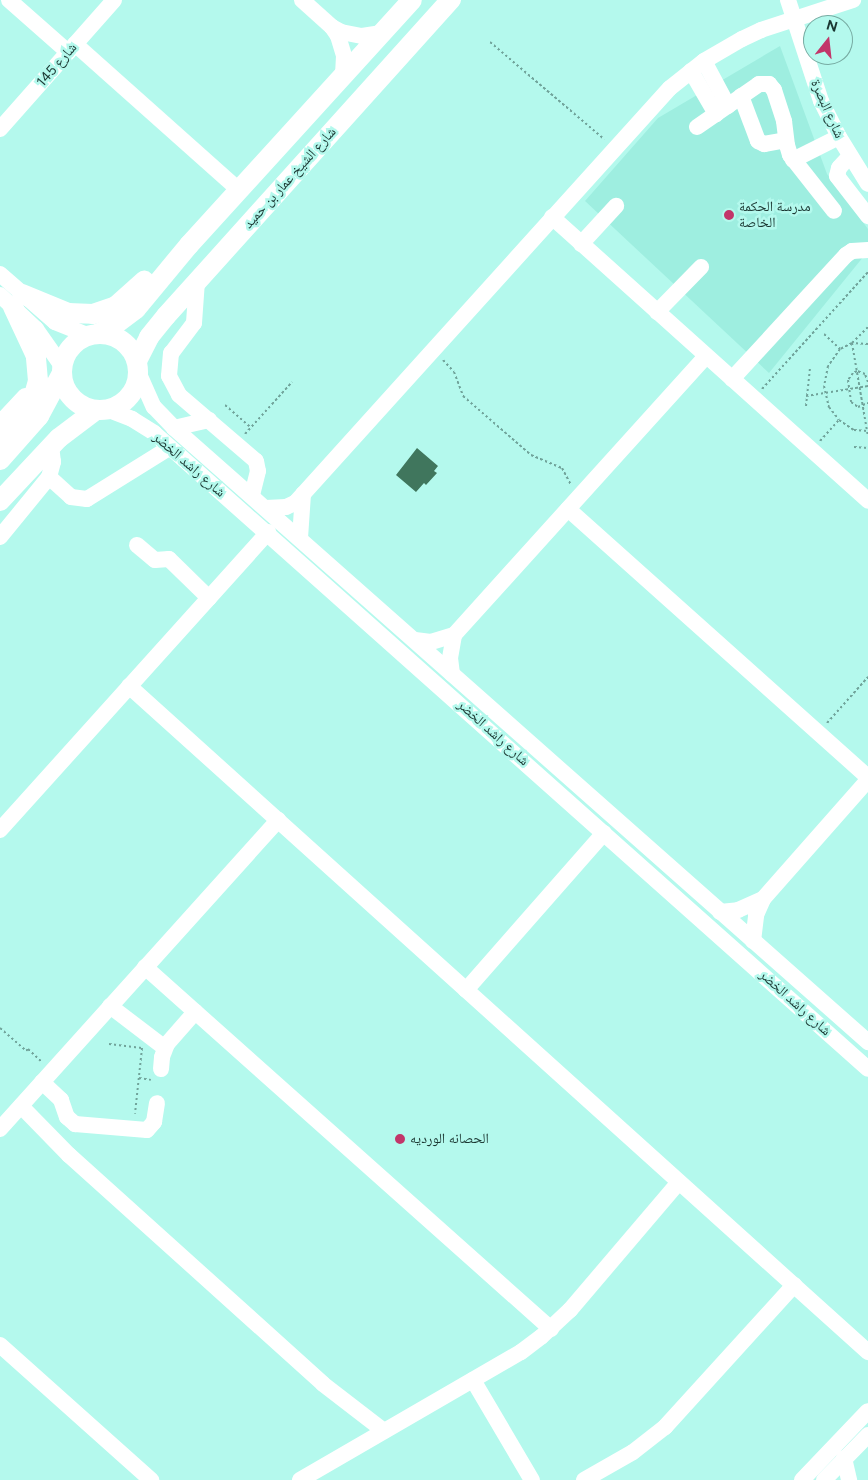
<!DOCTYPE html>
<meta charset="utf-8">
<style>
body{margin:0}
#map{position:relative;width:868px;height:1480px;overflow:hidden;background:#b4f9ed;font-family:Figtree,"Noto Naskh Arabic",sans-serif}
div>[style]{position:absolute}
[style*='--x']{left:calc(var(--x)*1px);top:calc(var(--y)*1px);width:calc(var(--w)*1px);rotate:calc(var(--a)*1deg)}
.built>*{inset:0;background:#9eeee0}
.building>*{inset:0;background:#40765d}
.path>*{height:2px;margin-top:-1px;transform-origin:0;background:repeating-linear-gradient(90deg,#70a39a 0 2.5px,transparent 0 5px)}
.minor>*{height:16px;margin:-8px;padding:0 8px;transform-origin:8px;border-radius:8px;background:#fff}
.major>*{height:20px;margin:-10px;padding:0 10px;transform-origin:10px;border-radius:10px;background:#fff}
.major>.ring{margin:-10px;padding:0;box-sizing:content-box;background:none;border:20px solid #fff;border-radius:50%}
.dots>*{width:14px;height:14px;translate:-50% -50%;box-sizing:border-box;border:2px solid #b4f9ed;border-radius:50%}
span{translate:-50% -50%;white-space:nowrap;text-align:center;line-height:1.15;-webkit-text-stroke:5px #b4f9ed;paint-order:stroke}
.street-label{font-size:14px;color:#1b3732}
.poi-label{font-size:14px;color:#1b3732}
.left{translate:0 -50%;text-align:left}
.north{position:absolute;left:803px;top:15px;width:50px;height:50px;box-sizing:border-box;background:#b4f9ed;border:1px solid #77aba2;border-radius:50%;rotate:16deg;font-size:14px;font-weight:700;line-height:20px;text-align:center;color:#1b3732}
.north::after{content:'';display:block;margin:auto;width:18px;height:22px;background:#c2366a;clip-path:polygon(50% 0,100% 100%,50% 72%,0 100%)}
</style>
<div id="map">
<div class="built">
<i style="clip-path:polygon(780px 46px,827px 174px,868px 229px,868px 251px,769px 373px,585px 201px,658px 118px)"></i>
</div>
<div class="building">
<i style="clip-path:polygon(417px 448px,438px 466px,434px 471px,437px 473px,426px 485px,424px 483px,416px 492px,396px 475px)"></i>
</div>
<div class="path">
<i style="--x:490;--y:42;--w:150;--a:40.4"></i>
<i style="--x:868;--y:327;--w:23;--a:135"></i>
<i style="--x:852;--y:343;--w:95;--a:80.3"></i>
<i style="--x:824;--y:334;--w:22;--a:43"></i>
<i style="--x:868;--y:344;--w:16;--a:-176"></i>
<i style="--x:852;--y:343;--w:13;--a:153"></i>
<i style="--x:840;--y:349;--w:21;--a:125"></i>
<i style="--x:828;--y:366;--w:20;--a:101"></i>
<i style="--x:824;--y:386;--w:22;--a:77"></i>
<i style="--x:829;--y:407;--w:16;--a:52"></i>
<i style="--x:839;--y:420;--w:18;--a:34"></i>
<i style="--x:854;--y:430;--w:14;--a:4"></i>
<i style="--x:443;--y:360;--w:16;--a:47"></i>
<i style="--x:454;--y:372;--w:26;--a:69"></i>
<i style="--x:463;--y:396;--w:90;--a:40.9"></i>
<i style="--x:531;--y:455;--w:34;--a:23"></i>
<i style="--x:562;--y:468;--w:19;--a:62"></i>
<i style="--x:868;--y:382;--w:9;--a:-111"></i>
<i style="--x:865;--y:374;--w:9;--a:-159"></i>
<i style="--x:857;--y:371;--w:4;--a:153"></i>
<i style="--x:853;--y:373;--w:9;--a:126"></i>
<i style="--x:848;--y:380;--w:22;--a:82"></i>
<i style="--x:851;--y:402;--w:9;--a:36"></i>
<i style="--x:858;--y:407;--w:11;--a:-22"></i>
<i style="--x:762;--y:389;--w:158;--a:-47.8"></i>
<i style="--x:806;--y:396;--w:63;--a:-9.2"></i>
<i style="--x:225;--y:405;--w:35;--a:41"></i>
<i style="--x:806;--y:406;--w:39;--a:-84"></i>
<i style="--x:245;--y:434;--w:70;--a:-47.9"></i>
<i style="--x:820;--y:441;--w:28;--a:-48"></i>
<i style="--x:854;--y:447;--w:14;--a:4"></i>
<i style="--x:827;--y:723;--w:62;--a:-48.3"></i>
<i style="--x:0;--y:1028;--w:35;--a:41"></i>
<i style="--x:26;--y:1051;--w:3;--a:-45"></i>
<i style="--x:28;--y:1049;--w:19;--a:43"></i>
<i style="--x:109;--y:1044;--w:33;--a:7"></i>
<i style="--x:142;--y:1048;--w:66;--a:96.1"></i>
<i style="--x:139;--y:1078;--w:12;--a:9"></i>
</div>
<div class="minor">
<i style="--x:9;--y:0;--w:79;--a:41.4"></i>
<i style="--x:302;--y:0;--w:40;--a:42"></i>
<i style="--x:332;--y:27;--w:11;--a:56"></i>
<i style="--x:338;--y:36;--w:21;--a:73"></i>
<i style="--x:344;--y:56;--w:21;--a:93"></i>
<i style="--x:788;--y:0;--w:106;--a:71.9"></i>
<i style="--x:821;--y:101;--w:40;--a:63.4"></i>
<i style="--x:839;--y:137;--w:55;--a:58.3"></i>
<i style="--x:332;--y:27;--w:10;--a:29"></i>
<i style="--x:341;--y:32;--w:21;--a:11"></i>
<i style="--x:362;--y:36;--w:20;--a:-9"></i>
<i style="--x:75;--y:44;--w:220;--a:41.7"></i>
<i style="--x:704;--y:61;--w:51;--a:61.9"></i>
<i style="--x:691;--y:71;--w:50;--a:59.8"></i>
<i style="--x:741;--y:96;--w:48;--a:69.3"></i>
<i style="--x:758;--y:141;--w:7;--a:27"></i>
<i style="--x:764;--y:144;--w:22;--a:-10"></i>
<i style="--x:697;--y:127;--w:75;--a:-34.7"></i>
<i style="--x:759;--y:84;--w:10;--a:0"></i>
<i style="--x:769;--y:84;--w:8;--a:50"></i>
<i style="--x:774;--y:90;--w:33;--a:72"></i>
<i style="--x:784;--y:121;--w:24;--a:83"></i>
<i style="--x:787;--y:145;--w:10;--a:73"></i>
<i style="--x:790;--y:155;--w:71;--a:51.8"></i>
<i style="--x:0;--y:129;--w:172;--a:-48.5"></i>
<i style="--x:850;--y:156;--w:16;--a:133"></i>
<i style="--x:839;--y:168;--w:8;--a:104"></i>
<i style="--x:837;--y:176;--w:51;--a:52.2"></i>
<i style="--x:793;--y:160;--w:51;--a:-26.6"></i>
<i style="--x:552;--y:217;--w:425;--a:41.9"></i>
<i style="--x:581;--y:244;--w:52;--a:-47.4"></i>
<i style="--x:0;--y:274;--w:73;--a:41.1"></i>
<i style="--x:55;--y:322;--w:35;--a:22"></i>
<i style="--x:197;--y:281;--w:42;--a:94.1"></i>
<i style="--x:194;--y:323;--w:38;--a:127"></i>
<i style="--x:171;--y:353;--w:23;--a:95"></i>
<i style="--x:169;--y:376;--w:21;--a:62"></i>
<i style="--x:179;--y:395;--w:101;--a:40.6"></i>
<i style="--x:256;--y:461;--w:10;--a:79"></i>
<i style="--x:258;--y:471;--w:25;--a:104"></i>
<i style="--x:0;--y:295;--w:50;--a:43.4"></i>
<i style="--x:36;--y:329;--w:45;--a:54.9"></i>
<i style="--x:657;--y:312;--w:63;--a:-45.6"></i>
<i style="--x:139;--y:374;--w:36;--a:66"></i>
<i style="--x:154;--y:407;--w:29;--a:46"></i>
<i style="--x:174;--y:428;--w:927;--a:41.5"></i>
<i style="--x:732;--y:379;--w:168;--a:-47.4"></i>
<i style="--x:846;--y:255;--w:7;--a:-34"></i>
<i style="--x:852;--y:251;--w:16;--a:-4"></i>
<i style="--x:109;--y:410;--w:25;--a:21"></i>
<i style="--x:132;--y:419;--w:26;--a:32"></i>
<i style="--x:154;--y:433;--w:956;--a:41.69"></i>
<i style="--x:0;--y:423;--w:37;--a:-47"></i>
<i style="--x:174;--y:428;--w:36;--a:-13"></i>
<i style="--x:49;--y:477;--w:30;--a:42"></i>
<i style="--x:71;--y:497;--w:16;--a:7"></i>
<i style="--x:87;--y:499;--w:97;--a:-31.9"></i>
<i style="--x:266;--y:508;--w:20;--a:-3"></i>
<i style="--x:286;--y:507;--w:10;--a:-24"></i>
<i style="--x:295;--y:503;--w:559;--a:-47.9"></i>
<i style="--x:670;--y:88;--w:43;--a:-38.5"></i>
<i style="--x:704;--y:61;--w:44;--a:-30.1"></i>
<i style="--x:742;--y:39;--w:21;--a:-25"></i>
<i style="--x:761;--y:30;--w:97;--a:-18.1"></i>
<i style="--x:568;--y:509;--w:402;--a:41.8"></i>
<i style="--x:0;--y:537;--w:77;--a:-50.8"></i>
<i style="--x:49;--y:477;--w:16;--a:-75"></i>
<i style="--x:53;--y:462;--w:16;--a:-97"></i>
<i style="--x:300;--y:538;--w:44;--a:-86.1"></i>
<i style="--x:137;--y:545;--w:23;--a:40"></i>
<i style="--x:155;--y:560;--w:14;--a:-4"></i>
<i style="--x:169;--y:559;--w:56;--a:44.3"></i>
<i style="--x:415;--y:640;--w:16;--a:7"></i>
<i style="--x:431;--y:642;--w:24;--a:-17"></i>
<i style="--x:454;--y:635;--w:376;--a:-47.9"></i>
<i style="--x:452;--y:674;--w:16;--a:-97"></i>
<i style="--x:450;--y:658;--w:23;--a:-80"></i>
<i style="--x:129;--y:686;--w:995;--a:42.03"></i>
<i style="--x:0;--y:830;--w:401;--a:-48"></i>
<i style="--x:720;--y:912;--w:18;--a:-6"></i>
<i style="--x:738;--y:910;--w:27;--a:-24"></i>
<i style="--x:763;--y:899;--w:159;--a:-48.6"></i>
<i style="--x:753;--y:941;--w:26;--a:-83"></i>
<i style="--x:756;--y:915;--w:17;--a:-66"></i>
<i style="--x:145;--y:967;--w:544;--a:41.72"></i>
<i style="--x:466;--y:990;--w:209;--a:-48.7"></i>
<i style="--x:110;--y:1006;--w:69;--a:37.4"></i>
<i style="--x:161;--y:1069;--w:12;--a:-85"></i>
<i style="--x:162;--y:1057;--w:14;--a:-69"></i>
<i style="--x:167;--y:1044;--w:43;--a:-48.8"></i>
<i style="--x:42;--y:1082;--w:26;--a:43"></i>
<i style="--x:61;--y:1100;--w:18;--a:71"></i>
<i style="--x:67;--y:1117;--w:11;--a:41"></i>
<i style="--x:75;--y:1124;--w:72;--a:4.8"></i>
<i style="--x:147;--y:1130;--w:11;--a:-49"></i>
<i style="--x:154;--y:1122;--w:19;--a:-81"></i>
<i style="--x:21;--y:1106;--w:69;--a:45.6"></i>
<i style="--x:69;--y:1155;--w:342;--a:42"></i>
<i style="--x:323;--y:1384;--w:77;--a:37.6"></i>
<i style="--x:0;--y:1129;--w:416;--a:-48"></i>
<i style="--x:0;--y:1345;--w:203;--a:41.8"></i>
<i style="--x:473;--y:1380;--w:116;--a:59.5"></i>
<i style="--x:844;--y:1458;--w:23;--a:77"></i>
<i style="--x:300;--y:1480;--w:255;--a:-30.1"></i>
<i style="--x:521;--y:1352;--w:25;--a:-37"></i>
<i style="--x:541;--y:1337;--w:40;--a:-43"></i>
<i style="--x:570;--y:1310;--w:168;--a:-49.6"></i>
<i style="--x:584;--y:1480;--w:56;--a:-29.7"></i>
<i style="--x:633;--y:1452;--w:41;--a:-38"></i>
<i style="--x:665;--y:1427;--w:192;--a:-47.7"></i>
<i style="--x:802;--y:1480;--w:95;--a:-46.3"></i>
<i style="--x:824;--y:1480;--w:63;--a:-45.6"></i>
</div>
<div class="major">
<i style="--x:22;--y:294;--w:50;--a:22.4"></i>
<i style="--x:68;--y:313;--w:25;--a:2"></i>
<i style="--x:93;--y:314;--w:24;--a:-19"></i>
<i style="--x:116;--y:306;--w:38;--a:-42"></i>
<i style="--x:99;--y:333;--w:14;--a:-25"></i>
<i style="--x:112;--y:327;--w:30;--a:-37"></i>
<i style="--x:136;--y:309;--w:83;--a:-50.4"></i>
<i style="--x:189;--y:245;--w:331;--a:-47.7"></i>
<i class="ring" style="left:62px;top:334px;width:56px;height:56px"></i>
<i style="--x:137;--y:361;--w:27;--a:-63"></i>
<i style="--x:149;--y:337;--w:27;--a:-51"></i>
<i style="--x:166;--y:316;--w:426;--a:-48"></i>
<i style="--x:0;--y:440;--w:43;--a:-50.7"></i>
<i style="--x:27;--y:407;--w:14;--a:-60"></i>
<i style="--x:34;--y:395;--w:15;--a:-74"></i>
<i style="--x:38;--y:381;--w:25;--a:-95"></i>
<i style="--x:36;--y:356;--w:54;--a:-115.1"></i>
<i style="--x:0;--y:460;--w:59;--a:-48.4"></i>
<i style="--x:39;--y:416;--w:47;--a:-61.8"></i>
<i style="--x:0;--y:501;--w:86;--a:-46.9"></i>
<i style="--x:59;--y:438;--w:46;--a:-37.1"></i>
</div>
<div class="dots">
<i style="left:729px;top:215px;background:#c2366a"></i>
<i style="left:400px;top:1139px;background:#c2366a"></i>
</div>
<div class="street-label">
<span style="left:57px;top:65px;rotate:-49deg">شارع 145</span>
<span style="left:827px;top:109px;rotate:66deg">شارع البصرة</span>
<span style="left:290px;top:178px;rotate:-48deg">شارع الشيخ عمار بن حميد</span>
<span style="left:189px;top:465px;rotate:41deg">شارع راشد الخضر</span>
<span style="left:493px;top:733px;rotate:42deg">شارع راشد الخضر</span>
<span style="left:795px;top:1003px;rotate:42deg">شارع راشد الخضر</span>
</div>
<div class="poi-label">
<span class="left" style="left:739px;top:215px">مدرسة الحكمة<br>الخاصة</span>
<span class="left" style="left:410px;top:1139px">الحصانه الورديه</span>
</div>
<div class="north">N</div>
</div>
